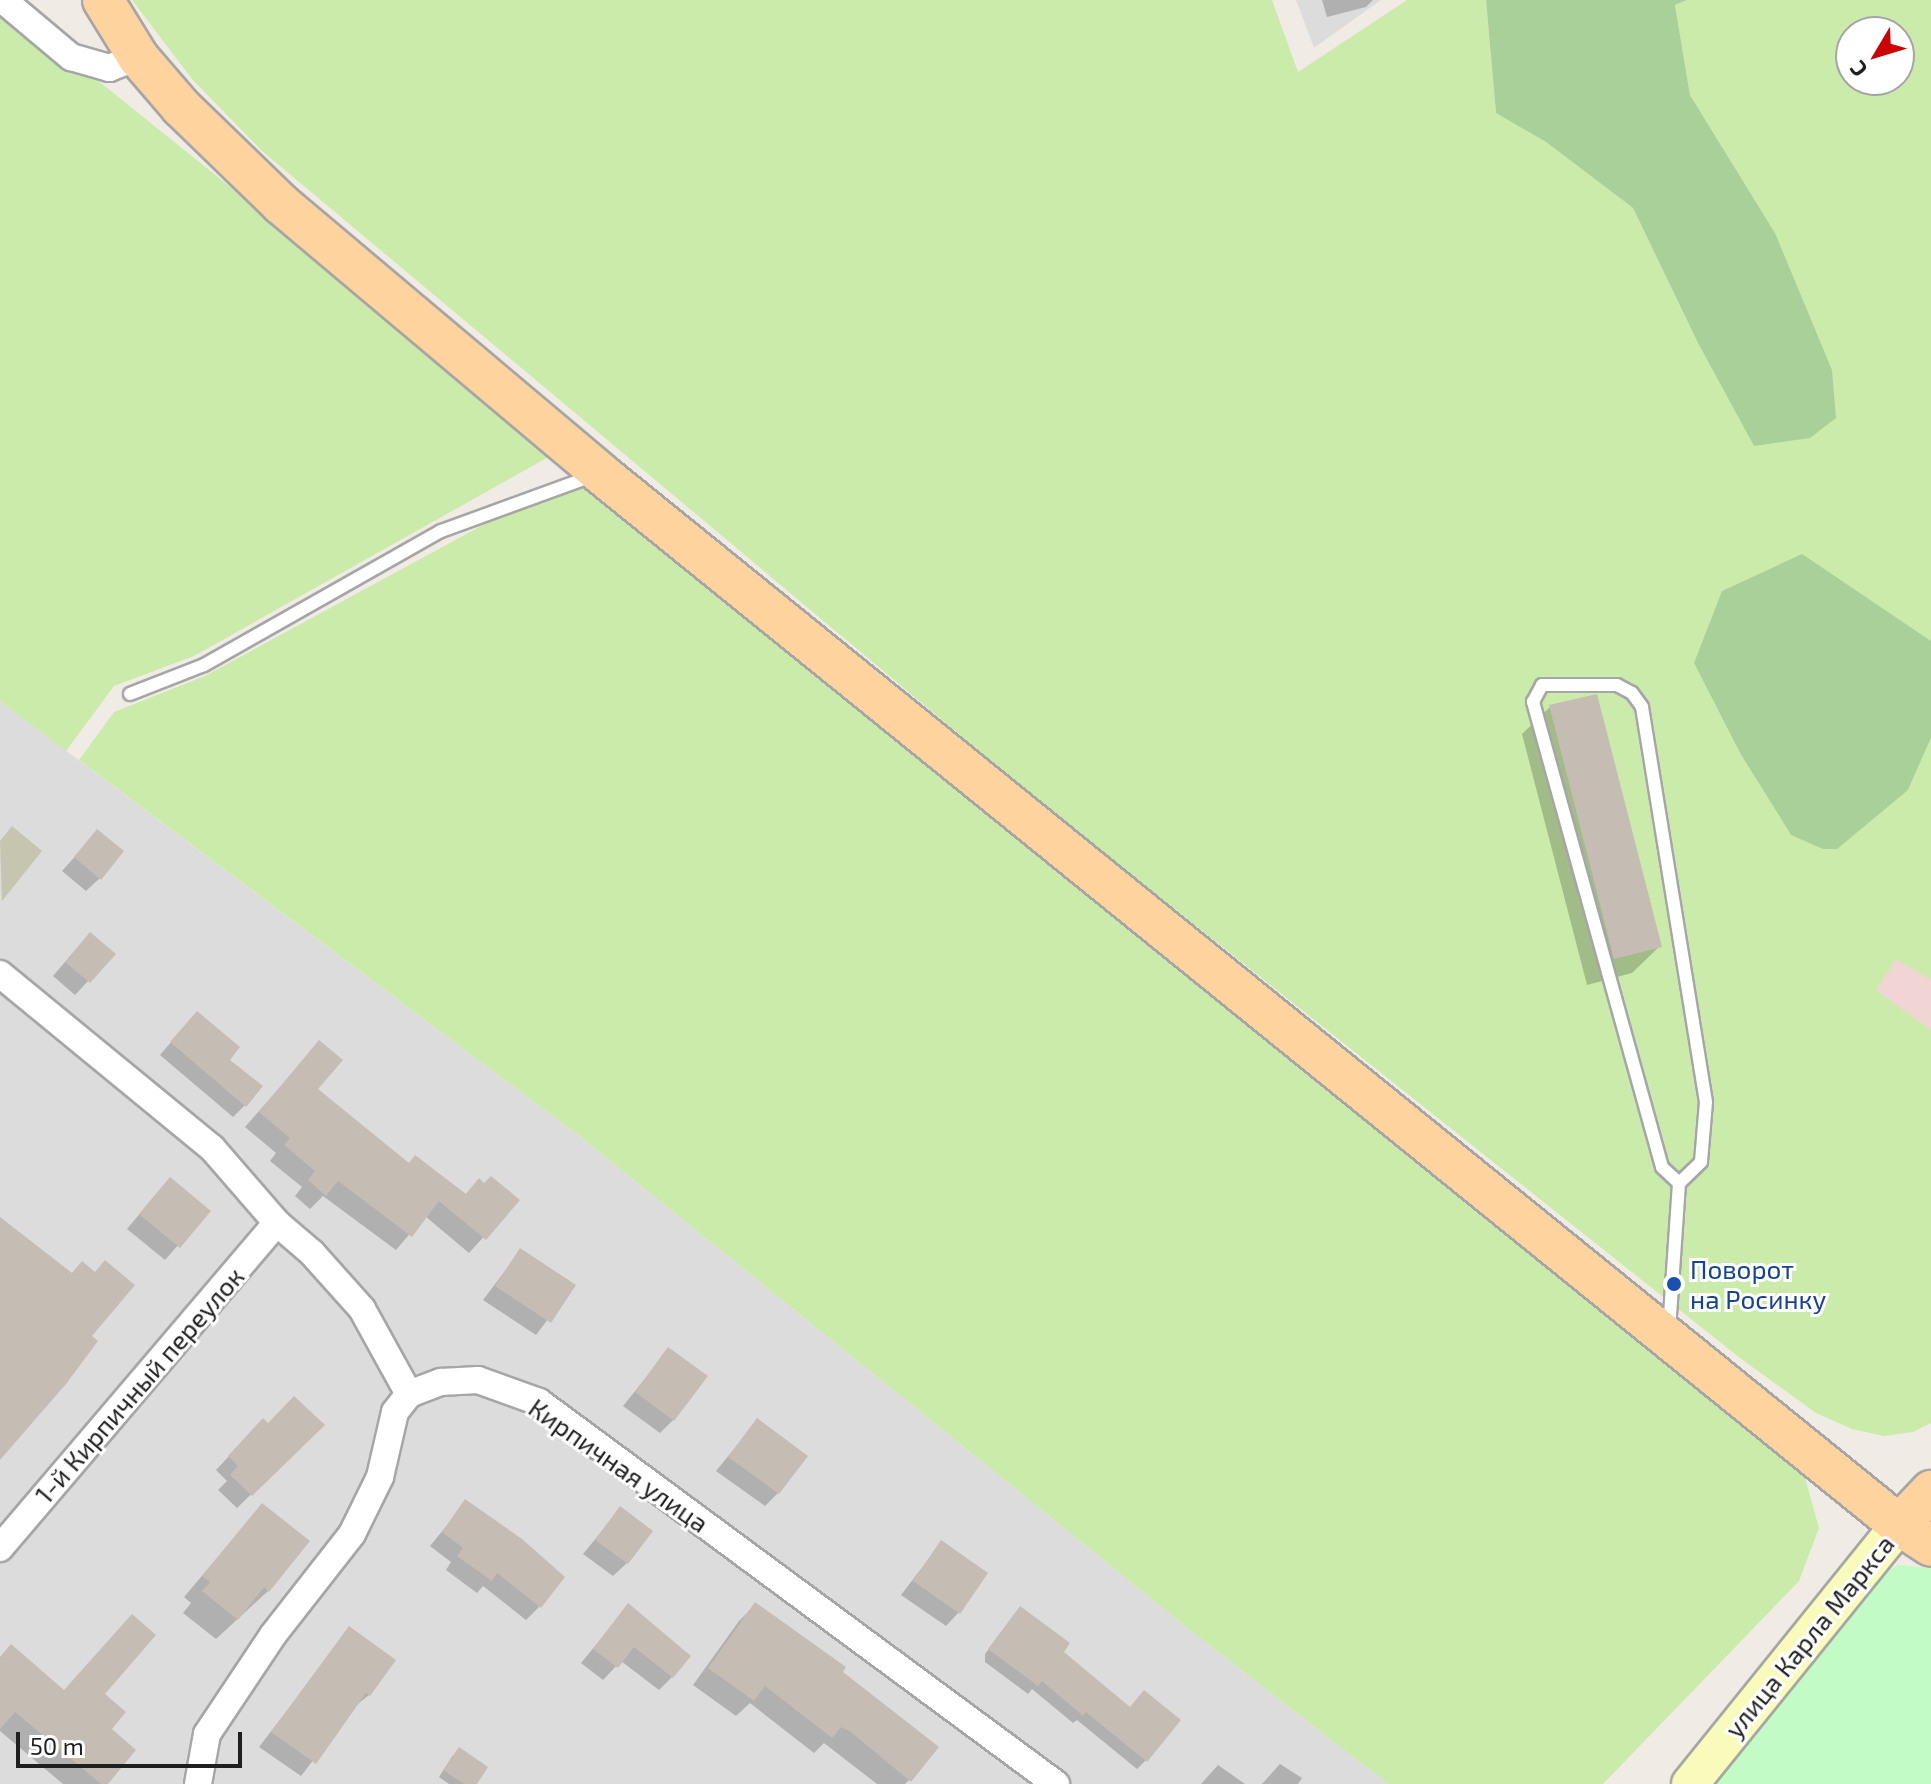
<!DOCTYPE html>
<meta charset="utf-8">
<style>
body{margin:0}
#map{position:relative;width:1931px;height:1784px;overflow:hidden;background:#f0ece5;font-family:"Exo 2",sans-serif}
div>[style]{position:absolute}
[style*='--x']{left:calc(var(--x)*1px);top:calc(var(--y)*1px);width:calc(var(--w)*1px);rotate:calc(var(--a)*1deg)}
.residential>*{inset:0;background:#dddcdc}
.commercial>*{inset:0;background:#f1d5d4}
.construction>*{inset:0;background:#c5c5b0}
.grass>*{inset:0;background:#cbebaa}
.forest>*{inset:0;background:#aad099}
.park>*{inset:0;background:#c2fbc6}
.shadow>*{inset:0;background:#0003}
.building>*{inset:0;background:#c5bcb4}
.roads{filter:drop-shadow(2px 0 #a6a6a6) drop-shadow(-2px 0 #a6a6a6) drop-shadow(0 2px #a6a6a6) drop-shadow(0 -2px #a6a6a6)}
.lane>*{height:12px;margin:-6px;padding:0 6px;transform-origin:6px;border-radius:6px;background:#fff}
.street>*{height:26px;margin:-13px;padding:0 13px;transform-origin:13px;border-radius:13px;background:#fff}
.secondary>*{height:36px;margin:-18px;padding:0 18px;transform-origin:18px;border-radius:18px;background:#f8fbb9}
.primary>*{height:40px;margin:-20px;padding:0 20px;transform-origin:20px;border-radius:20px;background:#fed39d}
.dots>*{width:22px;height:22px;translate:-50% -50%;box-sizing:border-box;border:4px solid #fff;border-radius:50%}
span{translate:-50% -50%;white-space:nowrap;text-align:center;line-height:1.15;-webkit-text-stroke:6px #fff;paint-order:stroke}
.transit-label{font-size:26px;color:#164399}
.left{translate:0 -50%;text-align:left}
.street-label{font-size:26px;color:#1f1f1f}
.north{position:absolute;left:1835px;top:16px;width:80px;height:80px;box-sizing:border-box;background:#fff;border:2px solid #a5a5a5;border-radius:50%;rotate:232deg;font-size:22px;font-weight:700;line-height:32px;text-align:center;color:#1f1f1f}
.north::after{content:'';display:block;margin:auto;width:28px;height:36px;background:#ce0001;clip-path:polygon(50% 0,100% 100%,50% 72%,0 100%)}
.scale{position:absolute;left:16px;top:1732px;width:226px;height:36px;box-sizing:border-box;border:4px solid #1f1f1f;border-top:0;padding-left:10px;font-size:24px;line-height:28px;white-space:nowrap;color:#1f1f1f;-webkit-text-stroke:6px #fff;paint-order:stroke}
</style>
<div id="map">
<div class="residential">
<i style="clip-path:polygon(1296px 0,1381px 0,1314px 48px)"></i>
<i style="clip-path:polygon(0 701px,582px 1138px,1190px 1630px,1388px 1784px,0 1784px)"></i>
</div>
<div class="commercial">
<i style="clip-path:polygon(1931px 884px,1931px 1084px,1838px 1012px)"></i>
</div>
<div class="construction">
<i style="clip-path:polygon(12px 826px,42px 851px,2px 901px,0 841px)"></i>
</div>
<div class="grass">
<i style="clip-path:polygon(evenodd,132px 0,1272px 0,1298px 72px,1407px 0,1486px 0,1496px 113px,1546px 142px,1633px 208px,1697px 341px,1775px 233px,1690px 95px,1675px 5px,1687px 0,1931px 0,1931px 641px,1802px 555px,1694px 663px,1740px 753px,1791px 835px,1908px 790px,1931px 738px,1931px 980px,1896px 959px,1876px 990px,1931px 1030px,1931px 1423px,1913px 1432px,1884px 1436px,1852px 1429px,1816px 1413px,1740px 1358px,1040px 802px,262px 151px,192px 79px,132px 0,1851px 32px,1899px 32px,1899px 80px,1851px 80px,1851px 32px)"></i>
<i style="clip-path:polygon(0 2px,559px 451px,194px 656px,114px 686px,66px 751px,0 701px)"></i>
<i style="clip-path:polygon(573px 476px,1801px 1463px,1819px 1528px,1799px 1581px,1603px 1784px,1388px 1784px,1190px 1630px,582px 1138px,79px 760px,114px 712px,205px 676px)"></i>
</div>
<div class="forest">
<i style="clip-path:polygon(1486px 0,1687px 0,1675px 5px,1690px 95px,1775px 233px,1832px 370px,1836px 418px,1810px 438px,1754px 446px,1697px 341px,1633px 208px,1546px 142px,1496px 113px)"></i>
<i style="clip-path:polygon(1802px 554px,1931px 641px,1931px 738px,1908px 790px,1837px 849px,1823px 849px,1791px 835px,1740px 753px,1694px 663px,1722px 591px)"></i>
</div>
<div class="park">
<i style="clip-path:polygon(1897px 1565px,1931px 1568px,1931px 1784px,1693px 1784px,1869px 1585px)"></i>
</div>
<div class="shadow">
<i style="clip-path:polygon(1322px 0,1373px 0,1366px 7px,1327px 17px)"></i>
<i style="clip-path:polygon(1550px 707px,1660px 946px,1632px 973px,1587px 985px,1522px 734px)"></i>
<i style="clip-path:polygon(97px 832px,100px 878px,86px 891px,62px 871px)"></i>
<i style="clip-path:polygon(77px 948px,113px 954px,75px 995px,53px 976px)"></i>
<i style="clip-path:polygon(185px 1026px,227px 1060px,245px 1105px,233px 1117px,160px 1055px)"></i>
<i style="clip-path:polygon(319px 1043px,315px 1090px,408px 1165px,465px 1195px,479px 1181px,517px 1200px,469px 1253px,425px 1216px,396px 1250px,323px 1196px,310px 1209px,295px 1196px,302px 1187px,270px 1161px,276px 1153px,245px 1127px)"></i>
<i style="clip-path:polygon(157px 1193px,208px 1211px,165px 1260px,127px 1229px)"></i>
<i style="clip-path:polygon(520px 1251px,573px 1286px,536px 1335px,483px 1300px)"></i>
<i style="clip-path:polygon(669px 1349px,673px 1420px,660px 1433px,623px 1406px)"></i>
<i style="clip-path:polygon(757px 1421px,778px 1493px,765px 1506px,716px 1471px)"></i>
<i style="clip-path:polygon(268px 1425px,322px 1425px,237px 1508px,218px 1490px,227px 1481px,216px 1470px,250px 1434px)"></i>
<i style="clip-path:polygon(466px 1502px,539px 1607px,526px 1620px,483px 1586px,477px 1593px,446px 1570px,451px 1562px,430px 1546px)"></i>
<i style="clip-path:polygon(262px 1505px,268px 1591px,216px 1639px,183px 1613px,191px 1603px,184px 1597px)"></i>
<i style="clip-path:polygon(620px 1509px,627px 1563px,613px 1576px,583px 1554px)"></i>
<i style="clip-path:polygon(941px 1543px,959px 1612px,946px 1626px,901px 1595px)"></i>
<i style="clip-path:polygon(755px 1605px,840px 1672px,909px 1780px,905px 1784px,877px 1784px,824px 1743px,814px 1753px,750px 1703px,736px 1716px,693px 1685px,739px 1621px)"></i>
<i style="clip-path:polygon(628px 1606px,672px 1677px,659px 1690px,621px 1661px,603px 1680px,581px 1663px)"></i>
<i style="clip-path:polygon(1020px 1608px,1061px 1652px,1146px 1760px,1137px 1769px,1077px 1720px,1073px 1723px,1032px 1689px,1028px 1694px,985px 1662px,985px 1654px)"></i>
<i style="clip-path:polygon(350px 1629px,369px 1695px,354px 1707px,301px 1776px,259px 1747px)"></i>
<i style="clip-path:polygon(0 1658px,63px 1692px,102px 1695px,109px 1730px,105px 1784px,63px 1784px,0 1731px)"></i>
<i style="clip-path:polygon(453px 1755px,474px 1784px,449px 1784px,439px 1777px)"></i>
<i style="clip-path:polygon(1280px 1764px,1302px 1778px,1298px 1784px,1262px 1784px)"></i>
<i style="clip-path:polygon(1218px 1765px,1245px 1784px,1201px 1784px)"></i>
</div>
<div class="building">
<i style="clip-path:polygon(1597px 694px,1662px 947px,1614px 959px,1549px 705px)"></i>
<i style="clip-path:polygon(97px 829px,124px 851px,101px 880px,74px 857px)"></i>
<i style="clip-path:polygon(90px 932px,116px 954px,90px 983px,65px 962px)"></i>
<i style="clip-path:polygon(197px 1011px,240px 1047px,230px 1060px,263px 1086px,246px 1107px,170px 1042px)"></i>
<i style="clip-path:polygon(319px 1040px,343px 1060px,318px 1089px,409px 1163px,415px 1155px,466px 1194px,479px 1178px,484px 1183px,491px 1176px,520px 1200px,486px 1240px,439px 1201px,412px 1237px,338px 1181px,326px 1196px,308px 1180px,315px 1171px,284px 1145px,290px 1138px,259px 1112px)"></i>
<i style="clip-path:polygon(170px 1177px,211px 1211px,180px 1248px,139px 1214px)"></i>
<i style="clip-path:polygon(0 1217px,72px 1273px,82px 1261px,95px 1272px,105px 1260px,135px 1285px,92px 1336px,98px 1341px,66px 1384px,0 1460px)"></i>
<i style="clip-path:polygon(520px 1248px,576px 1285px,551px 1323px,495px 1286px)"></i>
<i style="clip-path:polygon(668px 1347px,708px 1376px,674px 1421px,635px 1392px)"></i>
<i style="clip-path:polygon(294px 1396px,325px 1425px,252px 1496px,230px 1475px,238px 1466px,228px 1456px,263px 1418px,268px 1423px)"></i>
<i style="clip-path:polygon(757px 1418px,808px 1456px,779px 1494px,728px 1457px)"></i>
<i style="clip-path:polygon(465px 1499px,522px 1539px,565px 1577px,541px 1608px,497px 1573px,492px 1581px,457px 1556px,463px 1548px,442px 1532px)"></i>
<i style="clip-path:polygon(262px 1503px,310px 1541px,269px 1592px,264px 1587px,238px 1620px,202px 1591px,210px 1582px,202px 1576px)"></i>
<i style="clip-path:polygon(620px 1506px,653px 1531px,628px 1564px,595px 1540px)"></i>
<i style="clip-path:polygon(941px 1540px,988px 1573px,960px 1614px,913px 1581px)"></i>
<i style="clip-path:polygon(755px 1602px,846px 1667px,843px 1672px,939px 1747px,911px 1782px,851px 1732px,841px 1727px,832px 1738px,765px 1686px,754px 1701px,708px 1668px)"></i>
<i style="clip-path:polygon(628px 1603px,691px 1656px,673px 1678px,634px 1647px,618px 1668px,593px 1649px)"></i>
<i style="clip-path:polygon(1020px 1606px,1070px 1643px,1064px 1652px,1130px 1707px,1144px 1690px,1181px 1720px,1147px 1762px,1086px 1712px,1083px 1716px,1042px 1681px,1038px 1686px,988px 1649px)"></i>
<i style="clip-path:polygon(132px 1614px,156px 1635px,105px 1694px,126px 1712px,112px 1729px,136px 1750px,108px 1784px,101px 1784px,15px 1712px,0 1729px,0 1657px,11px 1644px,64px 1690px)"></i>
<i style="clip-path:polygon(349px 1626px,396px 1660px,370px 1696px,366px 1693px,316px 1764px,271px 1732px)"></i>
<i style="clip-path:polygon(459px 1747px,488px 1767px,477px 1784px,464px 1784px,443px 1770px)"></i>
</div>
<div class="roads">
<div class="lane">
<i style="--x:130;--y:694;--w:79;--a:-21.4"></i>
<i style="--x:204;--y:665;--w:272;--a:-29.5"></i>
<i style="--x:441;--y:531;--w:161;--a:-20"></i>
<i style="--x:1669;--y:1330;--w:147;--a:-86.1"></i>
<i style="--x:1679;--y:1183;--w:23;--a:-137"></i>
<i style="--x:1662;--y:1167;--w:483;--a:-105.5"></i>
<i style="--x:1533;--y:702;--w:19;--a:-62"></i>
<i style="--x:1542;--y:685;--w:75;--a:0"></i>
<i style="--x:1617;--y:685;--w:17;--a:28"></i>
<i style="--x:1632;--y:693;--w:17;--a:54"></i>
<i style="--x:1642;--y:707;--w:400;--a:80.8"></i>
<i style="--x:1706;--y:1102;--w:60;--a:94.8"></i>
<i style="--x:1701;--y:1162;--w:30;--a:136"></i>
</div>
<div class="street">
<i style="--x:3;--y:0;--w:89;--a:40"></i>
<i style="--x:71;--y:57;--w:40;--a:16"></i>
<i style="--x:109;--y:68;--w:31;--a:-21"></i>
<i style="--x:0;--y:974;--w:274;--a:39.4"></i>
<i style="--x:212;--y:1148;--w:99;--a:49.1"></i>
<i style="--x:277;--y:1223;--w:46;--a:40.6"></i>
<i style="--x:312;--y:1253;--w:75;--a:48.2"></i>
<i style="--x:362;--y:1309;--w:97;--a:61.1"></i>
<i style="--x:409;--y:1394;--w:34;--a:-21"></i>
<i style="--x:441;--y:1382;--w:37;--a:-3"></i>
<i style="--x:478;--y:1380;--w:65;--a:19.8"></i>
<i style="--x:539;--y:1402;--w:643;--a:36.46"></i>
<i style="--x:0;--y:1548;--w:427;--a:-49.6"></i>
<i style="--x:198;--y:1784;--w:51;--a:-79.8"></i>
<i style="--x:207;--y:1734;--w:119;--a:-56.3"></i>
<i style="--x:273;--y:1635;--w:128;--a:-52"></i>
<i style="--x:352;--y:1534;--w:64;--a:-63.8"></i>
<i style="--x:380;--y:1477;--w:67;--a:-77"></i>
<i style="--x:395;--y:1412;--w:23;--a:-52"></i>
</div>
<div class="secondary">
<i style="--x:1690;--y:1784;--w:333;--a:-51.1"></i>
</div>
<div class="primary">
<i style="--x:103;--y:0;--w:67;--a:58.4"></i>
<i style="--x:138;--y:57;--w:66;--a:49.3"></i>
<i style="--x:181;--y:107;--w:139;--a:44.1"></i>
<i style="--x:281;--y:204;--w:417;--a:40.1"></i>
<i style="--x:600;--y:473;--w:1672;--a:39"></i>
<i style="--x:1899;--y:1525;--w:38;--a:33"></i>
<i style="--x:1899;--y:1525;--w:47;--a:-46.7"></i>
</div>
</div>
<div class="dots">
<i style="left:1674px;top:1284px;background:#1a4fb4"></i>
</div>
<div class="transit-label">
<span class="left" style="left:1690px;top:1284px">Поворот<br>на Росинку</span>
</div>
<div class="street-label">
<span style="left:139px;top:1385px;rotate:-49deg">1-й Кирпичный переулок</span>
<span style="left:619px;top:1465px;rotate:35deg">Кирпичная улица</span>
<span style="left:1809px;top:1636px;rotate:-51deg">улица Карла Маркса</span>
</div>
<div class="north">С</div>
<div class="scale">50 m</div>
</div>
